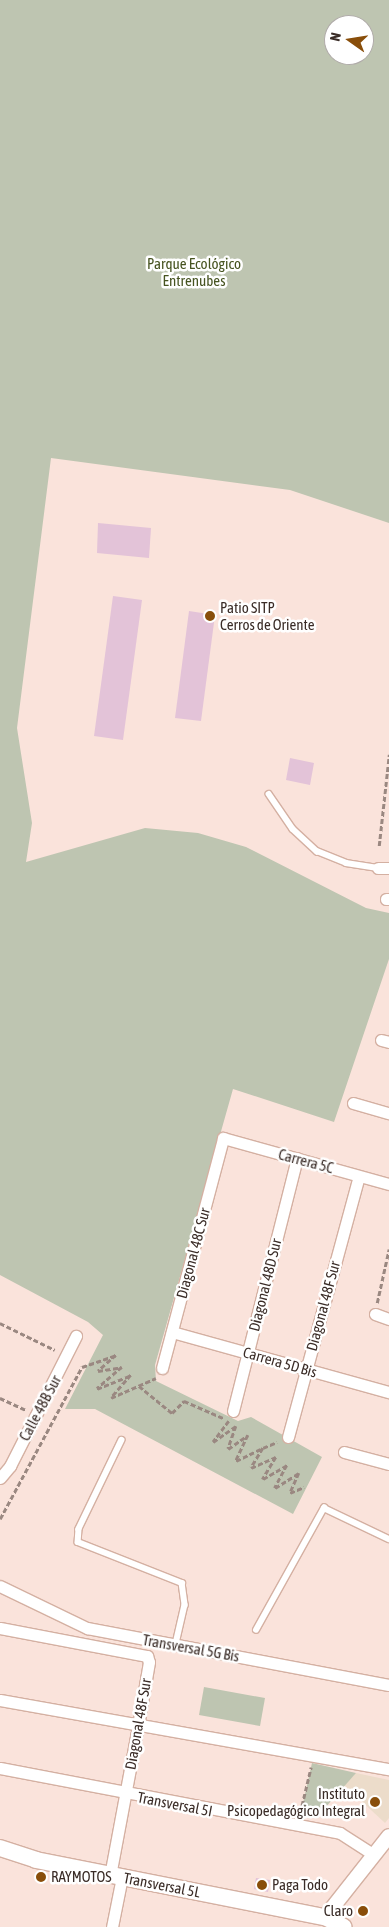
<!DOCTYPE html>
<meta charset="utf-8">
<style>
body{margin:0}
#map{position:relative;width:389px;height:1927px;overflow:hidden;background:#fae3db;font-family:"Asap Condensed",sans-serif}
div>[style]{position:absolute}
[style*='--x']{left:calc(var(--x)*1px);top:calc(var(--y)*1px);width:calc(var(--w)*1px);rotate:calc(var(--a)*1deg)}
.education>*{inset:0;background:#ecdcca}
.green>*{inset:0;background:#bec5b1}
.building>*{inset:0;background:#e3c3d8}
.path>*{height:2.5px;margin-top:-1.25px;transform-origin:0;background:repeating-linear-gradient(90deg,#9a8881 0 5px,transparent 0 7.5px)}
.roads{filter:drop-shadow(1px 0 #d4b0a2) drop-shadow(-1px 0 #d4b0a2) drop-shadow(0 1px #d4b0a2) drop-shadow(0 -1px #d4b0a2)}
.service>*{height:5.5px;margin:-2.75px;padding:0 2.75px;transform-origin:2.75px;border-radius:2.75px;background:#fff}
.minor>*{height:11px;margin:-5.5px;padding:0 5.5px;transform-origin:5.5px;border-radius:5.5px;background:#fff}
.tertiary>*{height:14px;margin:-7px;padding:0 7px;transform-origin:7px;border-radius:7px;background:#fff}
.secondary>*{height:16px;margin:-8px;padding:0 8px;transform-origin:8px;border-radius:8px;background:#fff}
.dots>*{width:14px;height:14px;translate:-50% -50%;box-sizing:border-box;border:2px solid #fff;border-radius:50%}
span{translate:-50% -50%;white-space:nowrap;text-align:center;line-height:1.15;-webkit-text-stroke:5px #fff;paint-order:stroke}
.park-label{font-size:15px;color:#475421}
.poi-label{font-size:15px;color:#3a2c27}
.left{translate:0 -50%;text-align:left}
.right{translate:-100% -50%;text-align:right}
.street-label{font-size:15px;color:#3a2c27}
.north{position:absolute;left:324px;top:15px;width:50px;height:50px;box-sizing:border-box;background:#fff;border:1px solid #b0aba9;border-radius:50%;rotate:283deg;font-size:14px;font-weight:700;line-height:20px;text-align:center;color:#3a2c27}
.north::after{content:'';display:block;margin:auto;width:18px;height:22px;background:#894e0a;clip-path:polygon(50% 0,100% 100%,50% 72%,0 100%)}
</style>
<div id="map">
<div class="education">
<i style="clip-path:polygon(356px 1773px,389px 1780px,389px 1818px,385px 1823px,344px 1785px)"></i>
</div>
<div class="green">
<i style="clip-path:polygon(evenodd,0 0,389px 0,389px 523px,290px 490px,51px 458px,17px 728px,32px 823px,26px 862px,145px 828px,198px 833px,246px 847px,366px 908px,389px 913px,389px 959px,334px 1122px,233px 1089px,155px 1365px,156px 1381px,238px 1421px,251px 1417px,322px 1457px,293px 1514px,95px 1409px,65px 1409px,103px 1335px,88px 1322px,0 1275px,0 0,334px 25px,364px 25px,364px 55px,334px 55px,334px 25px)"></i>
<i style="clip-path:polygon(204px 1687px,265px 1698px,260px 1726px,199px 1715px)"></i>
<i style="clip-path:polygon(312px 1763px,356px 1773px,317px 1817px,301px 1812px)"></i>
</div>
<div class="building">
<i style="clip-path:polygon(98px 523px,151px 528px,149px 558px,97px 553px)"></i>
<i style="clip-path:polygon(113px 596px,142px 600px,123px 740px,94px 736px)"></i>
<i style="clip-path:polygon(189px 611px,215px 615px,201px 721px,175px 718px)"></i>
<i style="clip-path:polygon(290px 758px,314px 763px,310px 785px,286px 780px)"></i>
<i style="clip-path:polygon(256px 1878px,270px 1880px,268px 1892px,254px 1889px)"></i>
</div>
<div class="path">
<i style="--x:379;--y:846;--w:92;--a:-83.7"></i>
<i style="--x:377;--y:1303;--w:55;--a:-77.5"></i>
<i style="--x:0;--y:1323;--w:61;--a:26.1"></i>
<i style="--x:139;--y:1386;--w:43;--a:39.3"></i>
<i style="--x:172;--y:1413;--w:17;--a:-45"></i>
<i style="--x:184;--y:1401;--w:43;--a:23.6"></i>
<i style="--x:0;--y:1398;--w:29;--a:25"></i>
<i style="--x:229;--y:1421;--w:26;--a:127"></i>
<i style="--x:213;--y:1442;--w:28;--a:-35"></i>
<i style="--x:236;--y:1426;--w:24;--a:109"></i>
<i style="--x:228;--y:1449;--w:24;--a:-35"></i>
<i style="--x:248;--y:1435;--w:29;--a:115"></i>
<i style="--x:236;--y:1461;--w:30;--a:-26"></i>
<i style="--x:263;--y:1448;--w:23;--a:121"></i>
<i style="--x:251;--y:1468;--w:27;--a:-24"></i>
<i style="--x:276;--y:1457;--w:26;--a:121"></i>
<i style="--x:263;--y:1479;--w:28;--a:-30"></i>
<i style="--x:287;--y:1465;--w:26;--a:118"></i>
<i style="--x:275;--y:1488;--w:28;--a:-32"></i>
<i style="--x:299;--y:1473;--w:22;--a:114"></i>
<i style="--x:290;--y:1493;--w:15;--a:-23"></i>
<i style="--x:263;--y:1448;--w:15;--a:-23"></i>
<i style="--x:0;--y:1519;--w:173;--a:-61.7"></i>
<i style="--x:82;--y:1367;--w:36;--a:-19"></i>
<i style="--x:116;--y:1355;--w:24;--a:138"></i>
<i style="--x:98;--y:1371;--w:24;--a:-9"></i>
<i style="--x:122;--y:1367;--w:33;--a:139"></i>
<i style="--x:97;--y:1389;--w:37;--a:-22"></i>
<i style="--x:131;--y:1375;--w:30;--a:131"></i>
<i style="--x:111;--y:1398;--w:49;--a:-24"></i>
<i style="--x:300;--y:1813;--w:47;--a:-76.6"></i>
</div>
<div class="roads">
<div class="service">
<i style="--x:269;--y:794;--w:42;--a:55.6"></i>
<i style="--x:293;--y:829;--w:33;--a:43"></i>
<i style="--x:317;--y:851;--w:31;--a:22"></i>
<i style="--x:346;--y:863;--w:32;--a:9"></i>
<i style="--x:122;--y:1440;--w:99;--a:115.8"></i>
<i style="--x:79;--y:1529;--w:13;--a:94"></i>
<i style="--x:78;--y:1542;--w:112;--a:21.5"></i>
<i style="--x:182;--y:1583;--w:22;--a:82"></i>
<i style="--x:185;--y:1605;--w:40;--a:103"></i>
<i style="--x:256;--y:1630;--w:140;--a:-60.9"></i>
<i style="--x:324;--y:1508;--w:72;--a:25.5"></i>
</div>
<div class="minor">
<i style="--x:378;--y:868;--w:11;--a:0"></i>
<i style="--x:386;--y:899;--w:3;--a:0"></i>
<i style="--x:381;--y:1040;--w:8;--a:14"></i>
<i style="--x:353;--y:1103;--w:37;--a:16"></i>
<i style="--x:375;--y:1314;--w:15;--a:20"></i>
<i style="--x:172;--y:1332;--w:225;--a:15.5"></i>
<i style="--x:162;--y:1368;--w:238;--a:-75.1"></i>
<i style="--x:223;--y:1138;--w:172;--a:15.5"></i>
<i style="--x:233;--y:1411;--w:261;--a:-75.8"></i>
<i style="--x:288;--y:1437;--w:270;--a:-74.8"></i>
<i style="--x:344;--y:1452;--w:47;--a:14.9"></i>
<i style="--x:0;--y:1478;--w:16;--a:-50"></i>
<i style="--x:10;--y:1466;--w:146;--a:-63.1"></i>
<i style="--x:0;--y:1586;--w:97;--a:25.8"></i>
<i style="--x:87;--y:1628;--w:307;--a:10.7"></i>
<i style="--x:0;--y:1628;--w:150;--a:10.8"></i>
<i style="--x:147;--y:1656;--w:6;--a:72"></i>
<i style="--x:149;--y:1662;--w:65;--a:99.8"></i>
<i style="--x:138;--y:1726;--w:152;--a:100.6"></i>
<i style="--x:0;--y:1700;--w:395;--a:10.1"></i>
<i style="--x:0;--y:1768;--w:346;--a:10.8"></i>
<i style="--x:340;--y:1833;--w:40;--a:32.9"></i>
<i style="--x:112;--y:1927;--w:51;--a:-78.7"></i>
</div>
<div class="tertiary">
<i style="--x:325;--y:1917;--w:103;--a:-51.7"></i>
</div>
<div class="secondary">
<i style="--x:0;--y:1848;--w:38;--a:18"></i>
<i style="--x:36;--y:1860;--w:295;--a:11.2"></i>
<i style="--x:325;--y:1917;--w:21;--a:28"></i>
</div>
</div>
<div class="dots">
<i style="left:210px;top:616px;background:#894e0a"></i>
<i style="left:375px;top:1802px;background:#894e0a"></i>
<i style="left:41px;top:1877px;background:#894e0a"></i>
<i style="left:262px;top:1885px;background:#894e0a"></i>
<i style="left:363px;top:1911px;background:#894e0a"></i>
</div>
<div class="park-label">
<span style="left:194px;top:272px">Parque Ecológico<br>Entrenubes</span>
</div>
<div class="poi-label">
<span class="left" style="left:220px;top:616px">Patio SITP<br>Cerros de Oriente</span>
<span class="right" style="left:365px;top:1802px">Instituto<br>Psicopedagógico Integral</span>
<span class="left" style="left:51px;top:1877px">RAYMOTOS</span>
<span class="left" style="left:272px;top:1885px">Paga Todo</span>
<span class="right" style="left:353px;top:1911px">Claro</span>
</div>
<div class="street-label">
<span style="left:306px;top:1161px;rotate:15deg">Carrera 5C</span>
<span style="left:193px;top:1253px;rotate:-75deg">Diagonal 48C Sur</span>
<span style="left:265px;top:1285px;rotate:-76deg">Diagonal 48D Sur</span>
<span style="left:323px;top:1306px;rotate:-75deg">Diagonal 48F Sur</span>
<span style="left:280px;top:1362px;rotate:16deg">Carrera 5D Bis</span>
<span style="left:40px;top:1408px;rotate:-62deg">Calle 48B Sur</span>
<span style="left:191px;top:1648px;rotate:10deg">Transversal 5G Bis</span>
<span style="left:138px;top:1724px;rotate:-80deg">Diagonal 48F Sur</span>
<span style="left:175px;top:1804px;rotate:11deg">Transversal 5I</span>
<span style="left:162px;top:1885px;rotate:11deg">Transversal 5L</span>
</div>
<div class="north">N</div>
</div>
